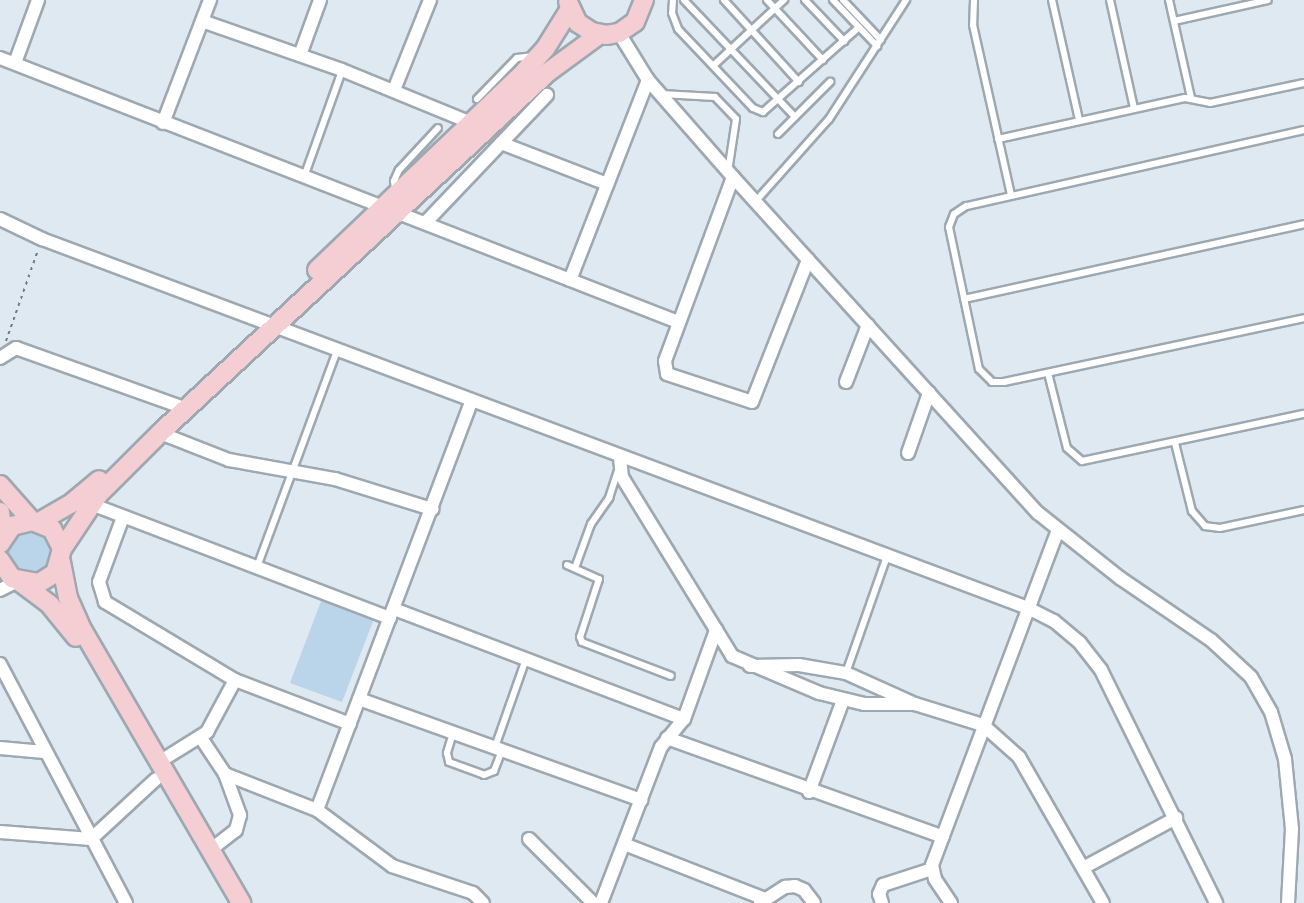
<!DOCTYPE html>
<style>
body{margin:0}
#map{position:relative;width:1304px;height:903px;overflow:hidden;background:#dee9f1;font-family:"Asap Condensed",sans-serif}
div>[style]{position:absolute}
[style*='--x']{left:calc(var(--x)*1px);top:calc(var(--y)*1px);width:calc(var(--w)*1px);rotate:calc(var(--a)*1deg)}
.green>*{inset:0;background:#bad4e9}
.round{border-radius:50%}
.path>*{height:2px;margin-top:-1px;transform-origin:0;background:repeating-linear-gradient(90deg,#737a7f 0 3px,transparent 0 7.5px)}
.roads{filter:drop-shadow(2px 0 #9ea8b0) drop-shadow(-2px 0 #9ea8b0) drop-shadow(0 2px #9ea8b0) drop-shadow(0 -2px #9ea8b0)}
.lane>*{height:6px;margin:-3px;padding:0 3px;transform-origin:3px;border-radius:3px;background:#fff}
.street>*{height:12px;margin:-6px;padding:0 6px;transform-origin:6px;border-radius:6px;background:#fff}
.secondary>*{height:18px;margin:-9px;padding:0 9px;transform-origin:9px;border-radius:9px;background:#f5ced4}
span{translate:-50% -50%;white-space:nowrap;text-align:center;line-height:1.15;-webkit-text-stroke:4.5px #dee9f1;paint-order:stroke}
</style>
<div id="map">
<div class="green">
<i class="round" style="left:7px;top:529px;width:46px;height:46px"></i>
<i style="clip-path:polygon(323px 596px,375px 616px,342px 702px,290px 683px)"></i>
</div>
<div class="path">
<i style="--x:6;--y:341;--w:96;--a:-70.6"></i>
</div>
<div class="roads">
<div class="lane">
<i style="--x:673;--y:0;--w:13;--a:94"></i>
<i style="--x:672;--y:13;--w:17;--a:69"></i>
<i style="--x:678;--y:29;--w:109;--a:46.5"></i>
<i style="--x:753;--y:108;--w:11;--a:22"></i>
<i style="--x:763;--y:112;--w:128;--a:-41.5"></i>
<i style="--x:684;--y:0;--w:161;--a:46.5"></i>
<i style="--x:724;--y:0;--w:111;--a:47.6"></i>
<i style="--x:767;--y:0;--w:82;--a:47"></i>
<i style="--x:805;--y:0;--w:57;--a:46.4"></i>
<i style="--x:833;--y:0;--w:64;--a:46.3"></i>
<i style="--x:843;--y:0;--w:55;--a:46.5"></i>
<i style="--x:974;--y:0;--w:25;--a:92"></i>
<i style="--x:973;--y:25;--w:174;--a:77.4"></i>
<i style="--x:1052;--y:0;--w:123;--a:77.3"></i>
<i style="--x:1110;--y:0;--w:111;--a:77.5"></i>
<i style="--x:1169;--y:0;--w:100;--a:77.3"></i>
<i style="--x:1174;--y:21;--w:96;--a:-12.6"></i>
<i style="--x:714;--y:65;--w:96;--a:-42.9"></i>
<i style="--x:662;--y:94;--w:53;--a:3.2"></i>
<i style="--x:715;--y:97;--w:30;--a:46"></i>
<i style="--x:736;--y:119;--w:54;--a:98.6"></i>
<i style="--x:477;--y:99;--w:57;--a:-45.7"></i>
<i style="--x:517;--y:58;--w:17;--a:-7"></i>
<i style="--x:1304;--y:130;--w:346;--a:167.3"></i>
<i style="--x:966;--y:206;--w:14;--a:146"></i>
<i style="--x:954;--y:214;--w:14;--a:111"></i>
<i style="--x:949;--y:227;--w:145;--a:78.1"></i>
<i style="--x:979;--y:369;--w:18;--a:45"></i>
<i style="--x:992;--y:382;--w:12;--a:0"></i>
<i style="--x:1004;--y:382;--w:307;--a:-12"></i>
<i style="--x:778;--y:134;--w:74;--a:-45"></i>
<i style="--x:998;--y:139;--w:191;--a:-12.4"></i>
<i style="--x:1185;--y:98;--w:25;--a:11"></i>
<i style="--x:1210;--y:103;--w:96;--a:-12"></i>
<i style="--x:304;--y:177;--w:113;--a:-70.3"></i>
<i style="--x:395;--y:190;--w:9;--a:-96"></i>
<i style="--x:394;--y:181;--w:12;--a:-66"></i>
<i style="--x:399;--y:170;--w:57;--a:-47.1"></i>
<i style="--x:755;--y:202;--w:111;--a:-48.3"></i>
<i style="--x:829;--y:119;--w:142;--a:-57.1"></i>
<i style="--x:964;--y:299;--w:348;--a:-12.4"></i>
<i style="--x:1048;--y:373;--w:77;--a:75.8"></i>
<i style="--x:1067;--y:448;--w:20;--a:41"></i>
<i style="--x:1082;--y:461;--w:227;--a:-12"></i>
<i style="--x:1175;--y:443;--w:70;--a:76"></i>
<i style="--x:1192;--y:511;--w:20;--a:49"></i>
<i style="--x:1205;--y:526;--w:15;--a:8"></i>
<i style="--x:1220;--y:528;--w:86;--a:-12.1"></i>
<i style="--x:567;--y:565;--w:35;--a:24"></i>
<i style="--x:599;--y:579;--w:61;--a:108.1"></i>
<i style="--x:580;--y:637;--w:5;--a:68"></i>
<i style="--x:582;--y:642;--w:95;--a:20.9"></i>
<i style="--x:257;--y:567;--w:230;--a:-69.7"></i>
<i style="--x:575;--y:568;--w:47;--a:-70"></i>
<i style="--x:591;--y:524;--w:32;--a:-55"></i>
<i style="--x:609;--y:498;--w:28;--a:-72"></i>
<i style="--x:846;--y:673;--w:124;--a:-70.7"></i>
<i style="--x:453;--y:733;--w:21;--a:107"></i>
<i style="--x:447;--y:753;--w:9;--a:77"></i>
<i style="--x:449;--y:762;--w:37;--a:20"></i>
<i style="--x:484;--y:775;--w:11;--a:-22"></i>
<i style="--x:494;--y:771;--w:22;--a:-69"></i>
<i style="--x:495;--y:747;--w:93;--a:-70.6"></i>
</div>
<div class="street">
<i style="--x:202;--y:21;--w:148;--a:19.3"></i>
<i style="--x:342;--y:70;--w:139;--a:22.3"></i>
<i style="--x:619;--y:33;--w:55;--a:58.3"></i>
<i style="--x:648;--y:80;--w:129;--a:48.8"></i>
<i style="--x:733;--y:177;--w:454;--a:47.8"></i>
<i style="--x:1038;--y:513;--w:105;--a:38.4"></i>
<i style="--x:1120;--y:578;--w:110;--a:34.3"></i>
<i style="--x:1211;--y:640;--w:54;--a:42.8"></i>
<i style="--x:1251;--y:677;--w:40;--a:60.3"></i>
<i style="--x:1271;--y:712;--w:49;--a:73.4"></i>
<i style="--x:1285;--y:759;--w:70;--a:84.3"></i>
<i style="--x:1292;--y:829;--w:74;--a:93.1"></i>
<i style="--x:300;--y:55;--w:59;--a:-70"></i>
<i style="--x:0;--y:58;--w:728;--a:21.27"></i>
<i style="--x:15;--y:63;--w:67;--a:-69.9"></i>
<i style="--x:394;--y:90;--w:97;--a:-68.2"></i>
<i style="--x:163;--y:123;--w:132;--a:-69.1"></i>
<i style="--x:501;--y:143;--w:114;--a:21.1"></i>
<i style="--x:733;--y:177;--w:196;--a:110.3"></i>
<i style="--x:665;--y:361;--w:13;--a:81"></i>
<i style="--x:667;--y:374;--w:89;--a:18.2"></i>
<i style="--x:752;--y:402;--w:153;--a:-68.5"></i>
<i style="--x:0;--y:219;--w:47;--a:25.5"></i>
<i style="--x:42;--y:239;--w:1053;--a:20.52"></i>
<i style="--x:1028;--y:608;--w:29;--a:27"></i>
<i style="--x:1054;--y:621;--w:34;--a:40"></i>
<i style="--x:1080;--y:643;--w:34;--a:52"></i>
<i style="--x:1101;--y:670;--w:260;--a:63.7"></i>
<i style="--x:425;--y:223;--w:177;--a:-46.4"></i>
<i style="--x:570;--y:280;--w:215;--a:-68.7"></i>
<i style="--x:0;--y:358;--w:19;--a:-32"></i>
<i style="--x:16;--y:348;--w:173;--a:19.6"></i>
<i style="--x:846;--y:382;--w:61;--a:-68.9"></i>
<i style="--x:160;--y:433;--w:74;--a:21.4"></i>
<i style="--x:229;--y:460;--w:108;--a:10.2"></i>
<i style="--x:335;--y:479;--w:102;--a:17.2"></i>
<i style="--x:908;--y:453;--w:64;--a:-70.7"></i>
<i style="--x:620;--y:458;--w:19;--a:84"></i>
<i style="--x:622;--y:477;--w:210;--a:58.4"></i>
<i style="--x:732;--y:656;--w:95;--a:23"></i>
<i style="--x:819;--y:693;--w:46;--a:13.7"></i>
<i style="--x:864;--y:704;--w:47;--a:0"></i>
<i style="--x:91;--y:504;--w:320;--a:20.9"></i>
<i style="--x:123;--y:517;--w:69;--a:110.3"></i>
<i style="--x:99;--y:582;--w:21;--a:73"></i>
<i style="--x:105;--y:602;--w:152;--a:31"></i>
<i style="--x:235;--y:680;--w:123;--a:20.9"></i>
<i style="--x:0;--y:590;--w:20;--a:-27"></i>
<i style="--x:394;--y:609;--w:310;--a:20.8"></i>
<i style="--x:0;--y:664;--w:270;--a:62.2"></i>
<i style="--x:750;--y:666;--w:49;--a:-1.2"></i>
<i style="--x:799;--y:665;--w:48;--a:9.7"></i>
<i style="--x:846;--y:673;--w:76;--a:24.2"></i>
<i style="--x:915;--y:704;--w:71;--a:17.2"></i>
<i style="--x:983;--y:725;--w:48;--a:41.6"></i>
<i style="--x:1019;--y:757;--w:168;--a:60.1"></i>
<i style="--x:359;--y:699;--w:300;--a:19.7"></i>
<i style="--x:201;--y:738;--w:43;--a:56.3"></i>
<i style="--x:225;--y:774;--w:44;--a:69.9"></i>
<i style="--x:240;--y:815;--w:16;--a:105"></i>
<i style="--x:236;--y:830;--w:33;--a:142"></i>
<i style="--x:667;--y:738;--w:293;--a:19.7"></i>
<i style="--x:0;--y:748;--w:44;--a:5.2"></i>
<i style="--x:159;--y:762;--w:57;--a:-32"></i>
<i style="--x:207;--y:732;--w:59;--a:-61.7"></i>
<i style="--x:225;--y:774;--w:99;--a:21.4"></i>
<i style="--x:317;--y:810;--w:94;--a:36.7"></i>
<i style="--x:392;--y:866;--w:85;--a:18.4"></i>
<i style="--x:473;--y:893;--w:14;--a:45"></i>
<i style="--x:809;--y:792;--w:98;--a:-69.7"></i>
<i style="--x:317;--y:810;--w:436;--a:-69.3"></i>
<i style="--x:0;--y:832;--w:91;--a:4.4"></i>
<i style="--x:91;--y:839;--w:88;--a:-42.7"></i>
<i style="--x:529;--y:839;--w:91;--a:45"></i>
<i style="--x:624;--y:844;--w:151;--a:21.3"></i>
<i style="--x:1083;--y:868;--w:106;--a:-28.3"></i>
<i style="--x:601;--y:903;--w:167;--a:-69"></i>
<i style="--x:661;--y:747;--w:36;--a:-51"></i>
<i style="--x:684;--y:719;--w:95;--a:-70.2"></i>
<i style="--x:760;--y:903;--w:30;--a:-33"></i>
<i style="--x:785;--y:887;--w:10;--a:-6"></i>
<i style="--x:795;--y:886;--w:10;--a:24"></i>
<i style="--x:804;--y:890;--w:16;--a:52"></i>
<i style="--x:882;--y:903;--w:9;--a:-108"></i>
<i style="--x:879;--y:894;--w:10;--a:-66"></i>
<i style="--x:883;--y:885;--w:52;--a:-18.1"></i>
<i style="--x:951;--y:903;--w:29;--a:-124"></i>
<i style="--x:935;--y:879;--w:14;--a:-102"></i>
<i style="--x:932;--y:865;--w:358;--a:-69.4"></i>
</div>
<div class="secondary">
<i style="--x:568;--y:2;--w:23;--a:65"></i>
<i style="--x:578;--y:23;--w:17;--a:33"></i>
<i style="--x:592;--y:32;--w:14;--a:12"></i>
<i style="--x:606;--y:35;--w:13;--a:-9"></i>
<i style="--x:619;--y:33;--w:19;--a:-35"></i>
<i style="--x:635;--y:22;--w:24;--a:-68"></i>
<i style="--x:317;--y:270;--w:286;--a:-43.7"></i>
<i style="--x:524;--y:72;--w:31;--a:-48"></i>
<i style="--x:545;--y:49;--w:47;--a:-58"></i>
<i style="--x:0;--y:485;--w:48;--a:48.4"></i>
<i style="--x:0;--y:512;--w:25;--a:83"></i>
<i style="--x:39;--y:522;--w:39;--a:-30"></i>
<i style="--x:73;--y:502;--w:34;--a:-40"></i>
<i style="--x:0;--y:544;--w:22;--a:-56"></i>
<i style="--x:12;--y:526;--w:21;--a:-14"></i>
<i style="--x:32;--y:521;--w:22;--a:22"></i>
<i style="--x:52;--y:529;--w:22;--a:63"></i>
<i style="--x:62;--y:549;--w:25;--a:106"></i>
<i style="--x:55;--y:573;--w:19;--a:148"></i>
<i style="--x:39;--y:583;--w:27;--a:-170"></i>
<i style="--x:12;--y:578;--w:22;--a:-124"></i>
<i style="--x:62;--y:549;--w:65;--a:-56.3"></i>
<i style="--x:98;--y:495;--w:88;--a:-45"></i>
<i style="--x:160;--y:433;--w:529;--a:-42.93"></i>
<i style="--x:547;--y:73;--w:66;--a:-36.3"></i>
<i style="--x:61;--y:562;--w:37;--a:79"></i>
<i style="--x:68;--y:598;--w:36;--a:66"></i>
<i style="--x:83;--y:631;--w:315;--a:59.8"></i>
<i style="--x:20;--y:582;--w:38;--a:37"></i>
<i style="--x:50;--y:605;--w:41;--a:50.9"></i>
</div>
</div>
</div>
